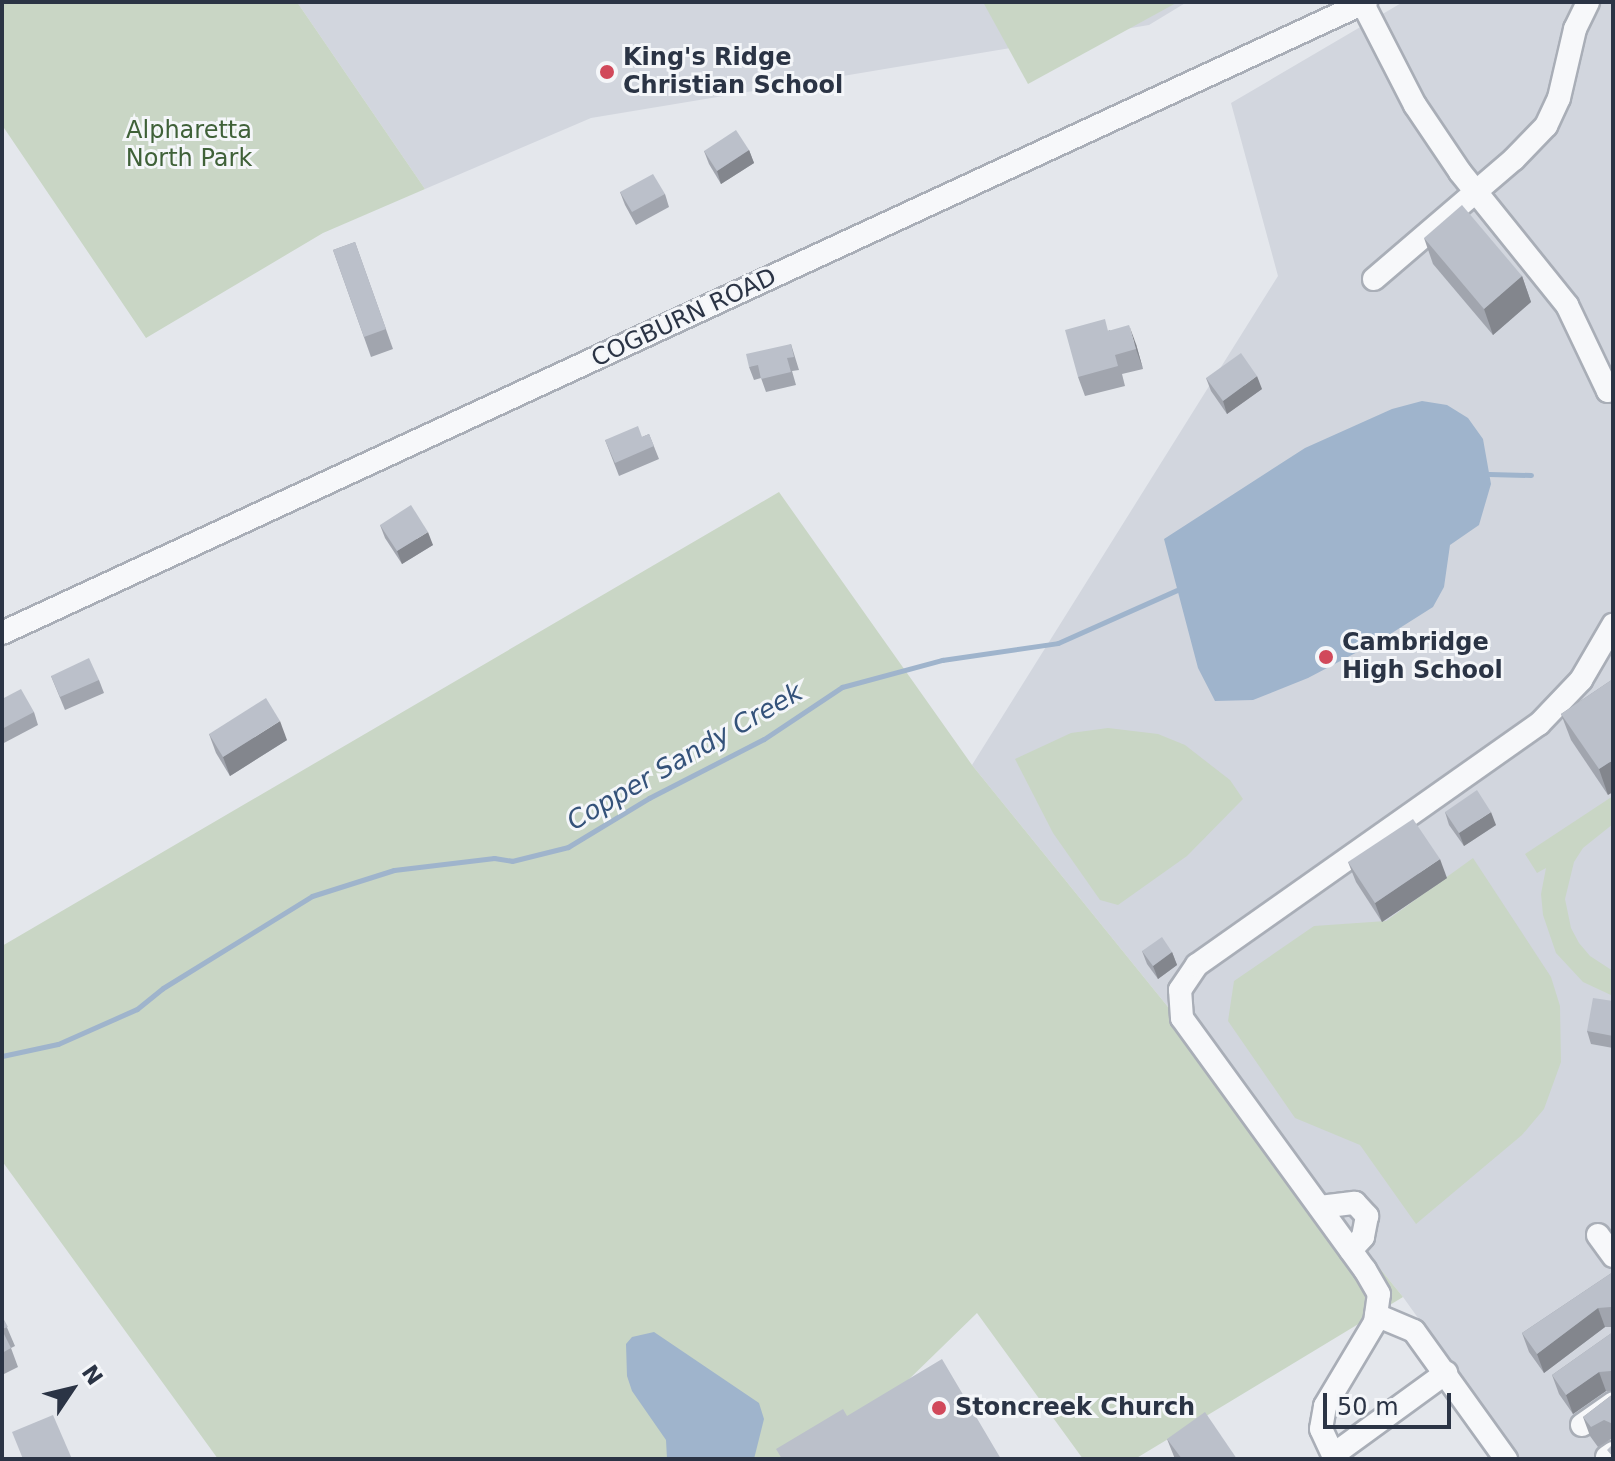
<!DOCTYPE html>
<style>
body{margin:0}
#map{position:relative;width:1615px;height:1461px;overflow:hidden;background:#e4e7ec;font-family:"DejaVu Sans",sans-serif}
div>[style]{position:absolute}
[style*='--x']{left:calc(var(--x)*1px);top:calc(var(--y)*1px);width:calc(var(--w)*1px);rotate:calc(var(--a)*1deg)}
.built>*{inset:0;background:#d2d6de}
.green>*{inset:0;background:#c9d6c5}
.water>*{inset:0;background:#9fb4cc}
.stream>*{height:5px;margin:-2.5px;padding:0 2.5px;transform-origin:2.5px;border-radius:2.5px;background:#9fb4cc}
.roads{filter:drop-shadow(2px 0 #a9aeb7) drop-shadow(-2px 0 #a9aeb7) drop-shadow(0 2px #a9aeb7) drop-shadow(0 -2px #a9aeb7)}
.minor>*{height:22px;margin:-11px;padding:0 11px;transform-origin:11px;border-radius:11px;background:#f7f8fa}
.wall>*{inset:0;background:#a1a5ae}
.shaded-wall>*{inset:0;background:#83868d}
.building>*{inset:0;background:#bbc0ca}
.dots>*{width:22px;height:22px;translate:-50% -50%;box-sizing:border-box;border:4px solid #f4f6f9;border-radius:50%}
span{translate:-50% -50%;white-space:nowrap;text-align:center;line-height:1.15;-webkit-text-stroke:6px #f4f6f9;paint-order:stroke}
.poi-label{font-size:24px;color:#2b3445;font-weight:700}
.left{translate:0 -50%;text-align:left}
.park-label{font-size:24px;color:#3f6138}
.street-label{font-size:24px;color:#2b3445}
.water-label{font-size:26px;color:#34527a;font-style:italic}
.frame{position:absolute;inset:0;border:4px solid #2b3445;pointer-events:none}
.north{position:absolute;left:32px;top:1349px;width:80px;height:80px;-webkit-text-stroke:6px #f4f6f9;paint-order:stroke;rotate:55deg;font-size:22px;font-weight:700;line-height:32px;text-align:center;color:#2b3445}
.north::after{content:'';display:block;margin:auto;width:28px;height:36px;background:#2b3445;clip-path:polygon(50% 0,100% 100%,50% 72%,0 100%)}
.scale{position:absolute;left:1323px;top:1393px;width:128px;height:36px;box-sizing:border-box;border:4px solid #2b3445;border-top:0;padding-left:10px;font-size:24px;line-height:28px;white-space:nowrap;color:#2b3445;-webkit-text-stroke:6px #f4f6f9;paint-order:stroke}
</style>
<div id="map">
<div class="built">
<i style="clip-path:polygon(297px 2px,1187px 2px,1149px 25px,591px 118px,425px 189px)"></i>
<i style="clip-path:polygon(1403px 2px,1613px 2px,1613px 1459px,1519px 1459px,1403px 1297px,972px 765px,1278px 276px,1231px 103px)"></i>
</div>
<div class="green">
<i style="clip-path:polygon(2px 2px,297px 2px,425px 189px,323px 233px,146px 338px,2px 125px)"></i>
<i style="clip-path:polygon(983px 2px,1178px 2px,1028px 84px)"></i>
<i style="clip-path:polygon(779px 492px,972px 765px,1403px 1297px,1135px 1459px,1083px 1459px,977px 1313px,827px 1459px,218px 1459px,2px 1161px,2px 946px)"></i>
<i style="clip-path:polygon(1108px 728px,1158px 734px,1185px 745px,1230px 780px,1243px 799px,1187px 856px,1118px 905px,1100px 900px,1053px 833px,1015px 759px,1071px 733px)"></i>
<i style="clip-path:polygon(1613px 796px,1613px 824px,1583px 848px,1574px 862px,1565px 899px,1571px 928px,1579px 943px,1590px 956px,1613px 971px,1613px 996px,1583px 982px,1556px 953px,1543px 915px,1541px 894px,1546px 868px,1537px 873px,1525px 854px)"></i>
<i style="clip-path:polygon(1473px 858px,1551px 977px,1560px 1006px,1561px 1062px,1544px 1109px,1522px 1135px,1416px 1224px,1360px 1145px,1295px 1118px,1228px 1021px,1234px 981px,1314px 926px,1386px 921px)"></i>
</div>
<div class="water">
<i style="clip-path:polygon(1422px 401px,1447px 405px,1468px 418px,1483px 439px,1491px 484px,1479px 525px,1450px 545px,1444px 587px,1433px 607px,1384px 638px,1308px 678px,1253px 700px,1215px 701px,1198px 668px,1164px 539px,1305px 448px,1392px 409px)"></i>
<i style="clip-path:polygon(654px 1332px,759px 1403px,764px 1419px,754px 1459px,667px 1459px,666px 1440px,632px 1391px,627px 1376px,626px 1344px,632px 1337px)"></i>
</div>
<div class="stream">
<i style="--x:1489;--y:474;--w:42;--a:1.4"></i>
<i style="--x:2;--y:1056;--w:57;--a:-12.1"></i>
<i style="--x:58;--y:1044;--w:86;--a:-23.9"></i>
<i style="--x:137;--y:1009;--w:33;--a:-39"></i>
<i style="--x:163;--y:988;--w:175;--a:-31.7"></i>
<i style="--x:312;--y:896;--w:86;--a:-17.6"></i>
<i style="--x:394;--y:870;--w:101;--a:-6.8"></i>
<i style="--x:494;--y:858;--w:18;--a:9"></i>
<i style="--x:512;--y:861;--w:58;--a:-14"></i>
<i style="--x:568;--y:847;--w:95;--a:-31.2"></i>
<i style="--x:649;--y:798;--w:129;--a:-27.2"></i>
<i style="--x:764;--y:739;--w:94;--a:-33.7"></i>
<i style="--x:842;--y:687;--w:104;--a:-15.1"></i>
<i style="--x:942;--y:660;--w:117;--a:-8.3"></i>
<i style="--x:1058;--y:643;--w:130;--a:-24"></i>
</div>
<div class="roads">
<div class="minor">
<i style="--x:1362;--y:2;--w:116;--a:62.8"></i>
<i style="--x:1415;--y:105;--w:81;--a:56.1"></i>
<i style="--x:1460;--y:172;--w:171;--a:51.2"></i>
<i style="--x:1567;--y:305;--w:95;--a:64.5"></i>
<i style="--x:1608;--y:391;--w:6;--a:-39"></i>
<i style="--x:1374;--y:279;--w:184;--a:-40.6"></i>
<i style="--x:1514;--y:159;--w:46;--a:-45.9"></i>
<i style="--x:1546;--y:126;--w:31;--a:-65"></i>
<i style="--x:1559;--y:98;--w:71;--a:-76.9"></i>
<i style="--x:1575;--y:29;--w:30;--a:-64"></i>
<i style="--x:2;--y:633;--w:1503;--a:-24.83"></i>
<i style="--x:1320;--y:1207;--w:35;--a:-7"></i>
<i style="--x:1355;--y:1203;--w:18;--a:47"></i>
<i style="--x:1367;--y:1216;--w:21;--a:101"></i>
<i style="--x:1363;--y:1237;--w:18;--a:133"></i>
<i style="--x:1598;--y:1235;--w:26;--a:54"></i>
<i style="--x:1376;--y:1315;--w:41;--a:22.8"></i>
<i style="--x:1414;--y:1331;--w:158;--a:54.3"></i>
<i style="--x:1582;--y:1425;--w:38;--a:-35"></i>
<i style="--x:1333;--y:1455;--w:140;--a:-36"></i>
<i style="--x:1607;--y:1457;--w:7;--a:-34"></i>
<i style="--x:1335;--y:1459;--w:33;--a:-115"></i>
<i style="--x:1321;--y:1429;--w:23;--a:-80"></i>
<i style="--x:1325;--y:1406;--w:98;--a:-59.2"></i>
<i style="--x:1375;--y:1322;--w:28;--a:-82"></i>
<i style="--x:1379;--y:1294;--w:28;--a:-120"></i>
<i style="--x:1365;--y:1270;--w:311;--a:-126"></i>
<i style="--x:1182;--y:1018;--w:28;--a:-94"></i>
<i style="--x:1180;--y:990;--w:30;--a:-56"></i>
<i style="--x:1197;--y:965;--w:418;--a:-35.2"></i>
<i style="--x:1539;--y:724;--w:61;--a:-46.3"></i>
<i style="--x:1581;--y:680;--w:64;--a:-59.8"></i>
</div>
</div>
<div class="wall">
<i style="clip-path:polygon(749px 150px,754px 163px,721px 184px,709px 164px,704px 151px)"></i>
<i style="clip-path:polygon(620px 192px,665px 194px,669px 207px,636px 225px,625px 205px)"></i>
<i style="clip-path:polygon(1424px 238px,1522px 276px,1531px 302px,1493px 335px,1433px 264px)"></i>
<i style="clip-path:polygon(355px 242px,393px 349px,371px 357px,333px 250px)"></i>
<i style="clip-path:polygon(1109px 330px,1136px 344px,1143px 369px,1122px 374px,1125px 386px,1085px 396px,1078px 377px)"></i>
<i style="clip-path:polygon(791px 344px,799px 370px,792px 371px,796px 385px,766px 392px,761px 378px,754px 380px,749px 367px)"></i>
<i style="clip-path:polygon(1206px 378px,1262px 389px,1227px 414px,1211px 391px)"></i>
<i style="clip-path:polygon(649px 434px,659px 459px,619px 476px,605px 440px,642px 437px)"></i>
<i style="clip-path:polygon(380px 525px,433px 545px,402px 564px,385px 538px)"></i>
<i style="clip-path:polygon(51px 676px,99px 680px,104px 693px,65px 710px)"></i>
<i style="clip-path:polygon(1613px 679px,1608px 795px,1571px 740px,1561px 714px)"></i>
<i style="clip-path:polygon(2px 699px,34px 712px,38px 725px,2px 744px)"></i>
<i style="clip-path:polygon(209px 734px,287px 740px,230px 776px,216px 753px)"></i>
<i style="clip-path:polygon(1445px 812px,1496px 825px,1464px 846px,1449px 825px)"></i>
<i style="clip-path:polygon(1348px 862px,1447px 878px,1382px 922px,1356px 882px)"></i>
<i style="clip-path:polygon(1142px 951px,1172px 952px,1177px 965px,1158px 979px,1147px 964px)"></i>
<i style="clip-path:polygon(1613px 1001px,1613px 1048px,1591px 1044px,1587px 1031px)"></i>
<i style="clip-path:polygon(1613px 1272px,1613px 1327px,1605px 1327px,1544px 1373px,1529px 1352px,1522px 1333px)"></i>
<i style="clip-path:polygon(2px 1316px,15px 1346px,11px 1348px,18px 1367px,2px 1375px)"></i>
<i style="clip-path:polygon(1613px 1332px,1613px 1391px,1606px 1391px,1573px 1414px,1559px 1394px,1552px 1375px)"></i>
<i style="clip-path:polygon(1613px 1394px,1613px 1440px,1611px 1439px,1598px 1447px,1590px 1436px,1583px 1417px)"></i>
<i style="clip-path:polygon(1167px 1439px,1237px 1459px,1175px 1459px)"></i>
</div>
<div class="shaded-wall">
<i style="clip-path:polygon(749px 150px,754px 163px,721px 184px,717px 171px)"></i>
<i style="clip-path:polygon(1522px 276px,1531px 302px,1493px 335px,1484px 309px)"></i>
<i style="clip-path:polygon(1129px 325px,1136px 344px,1143px 369px,1136px 349px)"></i>
<i style="clip-path:polygon(1257px 376px,1262px 389px,1227px 414px,1223px 401px)"></i>
<i style="clip-path:polygon(428px 532px,433px 545px,402px 564px,397px 551px)"></i>
<i style="clip-path:polygon(280px 721px,287px 740px,230px 776px,223px 757px)"></i>
<i style="clip-path:polygon(1613px 760px,1613px 792px,1608px 795px,1599px 769px)"></i>
<i style="clip-path:polygon(1491px 812px,1496px 825px,1464px 846px,1459px 833px)"></i>
<i style="clip-path:polygon(1440px 859px,1447px 878px,1382px 922px,1375px 903px)"></i>
<i style="clip-path:polygon(1172px 952px,1177px 965px,1158px 979px,1153px 966px)"></i>
<i style="clip-path:polygon(1598px 1308px,1605px 1327px,1544px 1373px,1537px 1354px)"></i>
<i style="clip-path:polygon(1599px 1372px,1606px 1391px,1573px 1414px,1566px 1395px)"></i>
</div>
<div class="building">
<i style="clip-path:polygon(736px 130px,749px 150px,717px 171px,704px 151px)"></i>
<i style="clip-path:polygon(653px 174px,665px 194px,632px 212px,620px 192px)"></i>
<i style="clip-path:polygon(1462px 205px,1522px 276px,1484px 309px,1424px 238px)"></i>
<i style="clip-path:polygon(355px 242px,386px 329px,364px 337px,333px 250px)"></i>
<i style="clip-path:polygon(1105px 319px,1108px 331px,1129px 325px,1136px 349px,1115px 355px,1118px 366px,1078px 377px,1065px 330px)"></i>
<i style="clip-path:polygon(791px 344px,794px 357px,787px 358px,791px 372px,761px 379px,758px 365px,749px 367px,746px 354px)"></i>
<i style="clip-path:polygon(1241px 353px,1257px 376px,1223px 401px,1206px 378px)"></i>
<i style="clip-path:polygon(638px 426px,642px 437px,649px 434px,654px 446px,615px 463px,605px 440px)"></i>
<i style="clip-path:polygon(411px 505px,428px 532px,397px 551px,380px 525px)"></i>
<i style="clip-path:polygon(89px 658px,99px 680px,60px 697px,51px 676px)"></i>
<i style="clip-path:polygon(1613px 679px,1613px 760px,1599px 769px,1561px 714px)"></i>
<i style="clip-path:polygon(21px 689px,34px 712px,2px 729px,2px 699px)"></i>
<i style="clip-path:polygon(266px 698px,280px 721px,223px 757px,209px 734px)"></i>
<i style="clip-path:polygon(1477px 790px,1491px 812px,1459px 833px,1445px 812px)"></i>
<i style="clip-path:polygon(1413px 819px,1440px 859px,1375px 903px,1348px 862px)"></i>
<i style="clip-path:polygon(1162px 937px,1172px 952px,1153px 966px,1142px 951px)"></i>
<i style="clip-path:polygon(1593px 998px,1613px 1001px,1613px 1036px,1587px 1031px)"></i>
<i style="clip-path:polygon(1613px 1272px,1613px 1308px,1611px 1307px,1598px 1308px,1537px 1354px,1522px 1333px)"></i>
<i style="clip-path:polygon(2px 1316px,8px 1327px,2px 1329px)"></i>
<i style="clip-path:polygon(2px 1330px,11px 1348px,2px 1353px)"></i>
<i style="clip-path:polygon(1613px 1332px,1613px 1372px,1611px 1371px,1599px 1372px,1566px 1395px,1552px 1375px)"></i>
<i style="clip-path:polygon(942px 1359px,1001px 1459px,782px 1459px,776px 1449px,843px 1409px,847px 1416px)"></i>
<i style="clip-path:polygon(1613px 1394px,1613px 1424px,1604px 1420px,1591px 1427px,1583px 1417px)"></i>
<i style="clip-path:polygon(1205px 1412px,1237px 1459px,1182px 1459px,1167px 1439px)"></i>
<i style="clip-path:polygon(53px 1415px,72px 1459px,23px 1459px,12px 1432px)"></i>
<i style="clip-path:polygon(1613px 1444px,1613px 1457px,1607px 1450px)"></i>
</div>
<div class="dots">
<i style="left:607px;top:72px;background:#d1495b"></i>
<i style="left:1326px;top:657px;background:#d1495b"></i>
<i style="left:939px;top:1408px;background:#d1495b"></i>
</div>
<div class="poi-label">
<span class="left" style="left:623px;top:72px">King's Ridge<br>Christian School</span>
<span class="left" style="left:1342px;top:657px">Cambridge<br>High School</span>
<span class="left" style="left:955px;top:1408px">Stoncreek Church</span>
</div>
<div class="park-label">
<span style="left:189px;top:145px">Alpharetta<br>North Park</span>
</div>
<div class="street-label">
<span style="left:684px;top:318px;rotate:-25deg">COGBURN ROAD</span>
</div>
<div class="water-label">
<span style="left:685px;top:757px;rotate:-30deg">Copper Sandy Creek</span>
</div>
<div class="frame"></div>
<div class="north">N</div>
<div class="scale">50 m</div>
</div>
